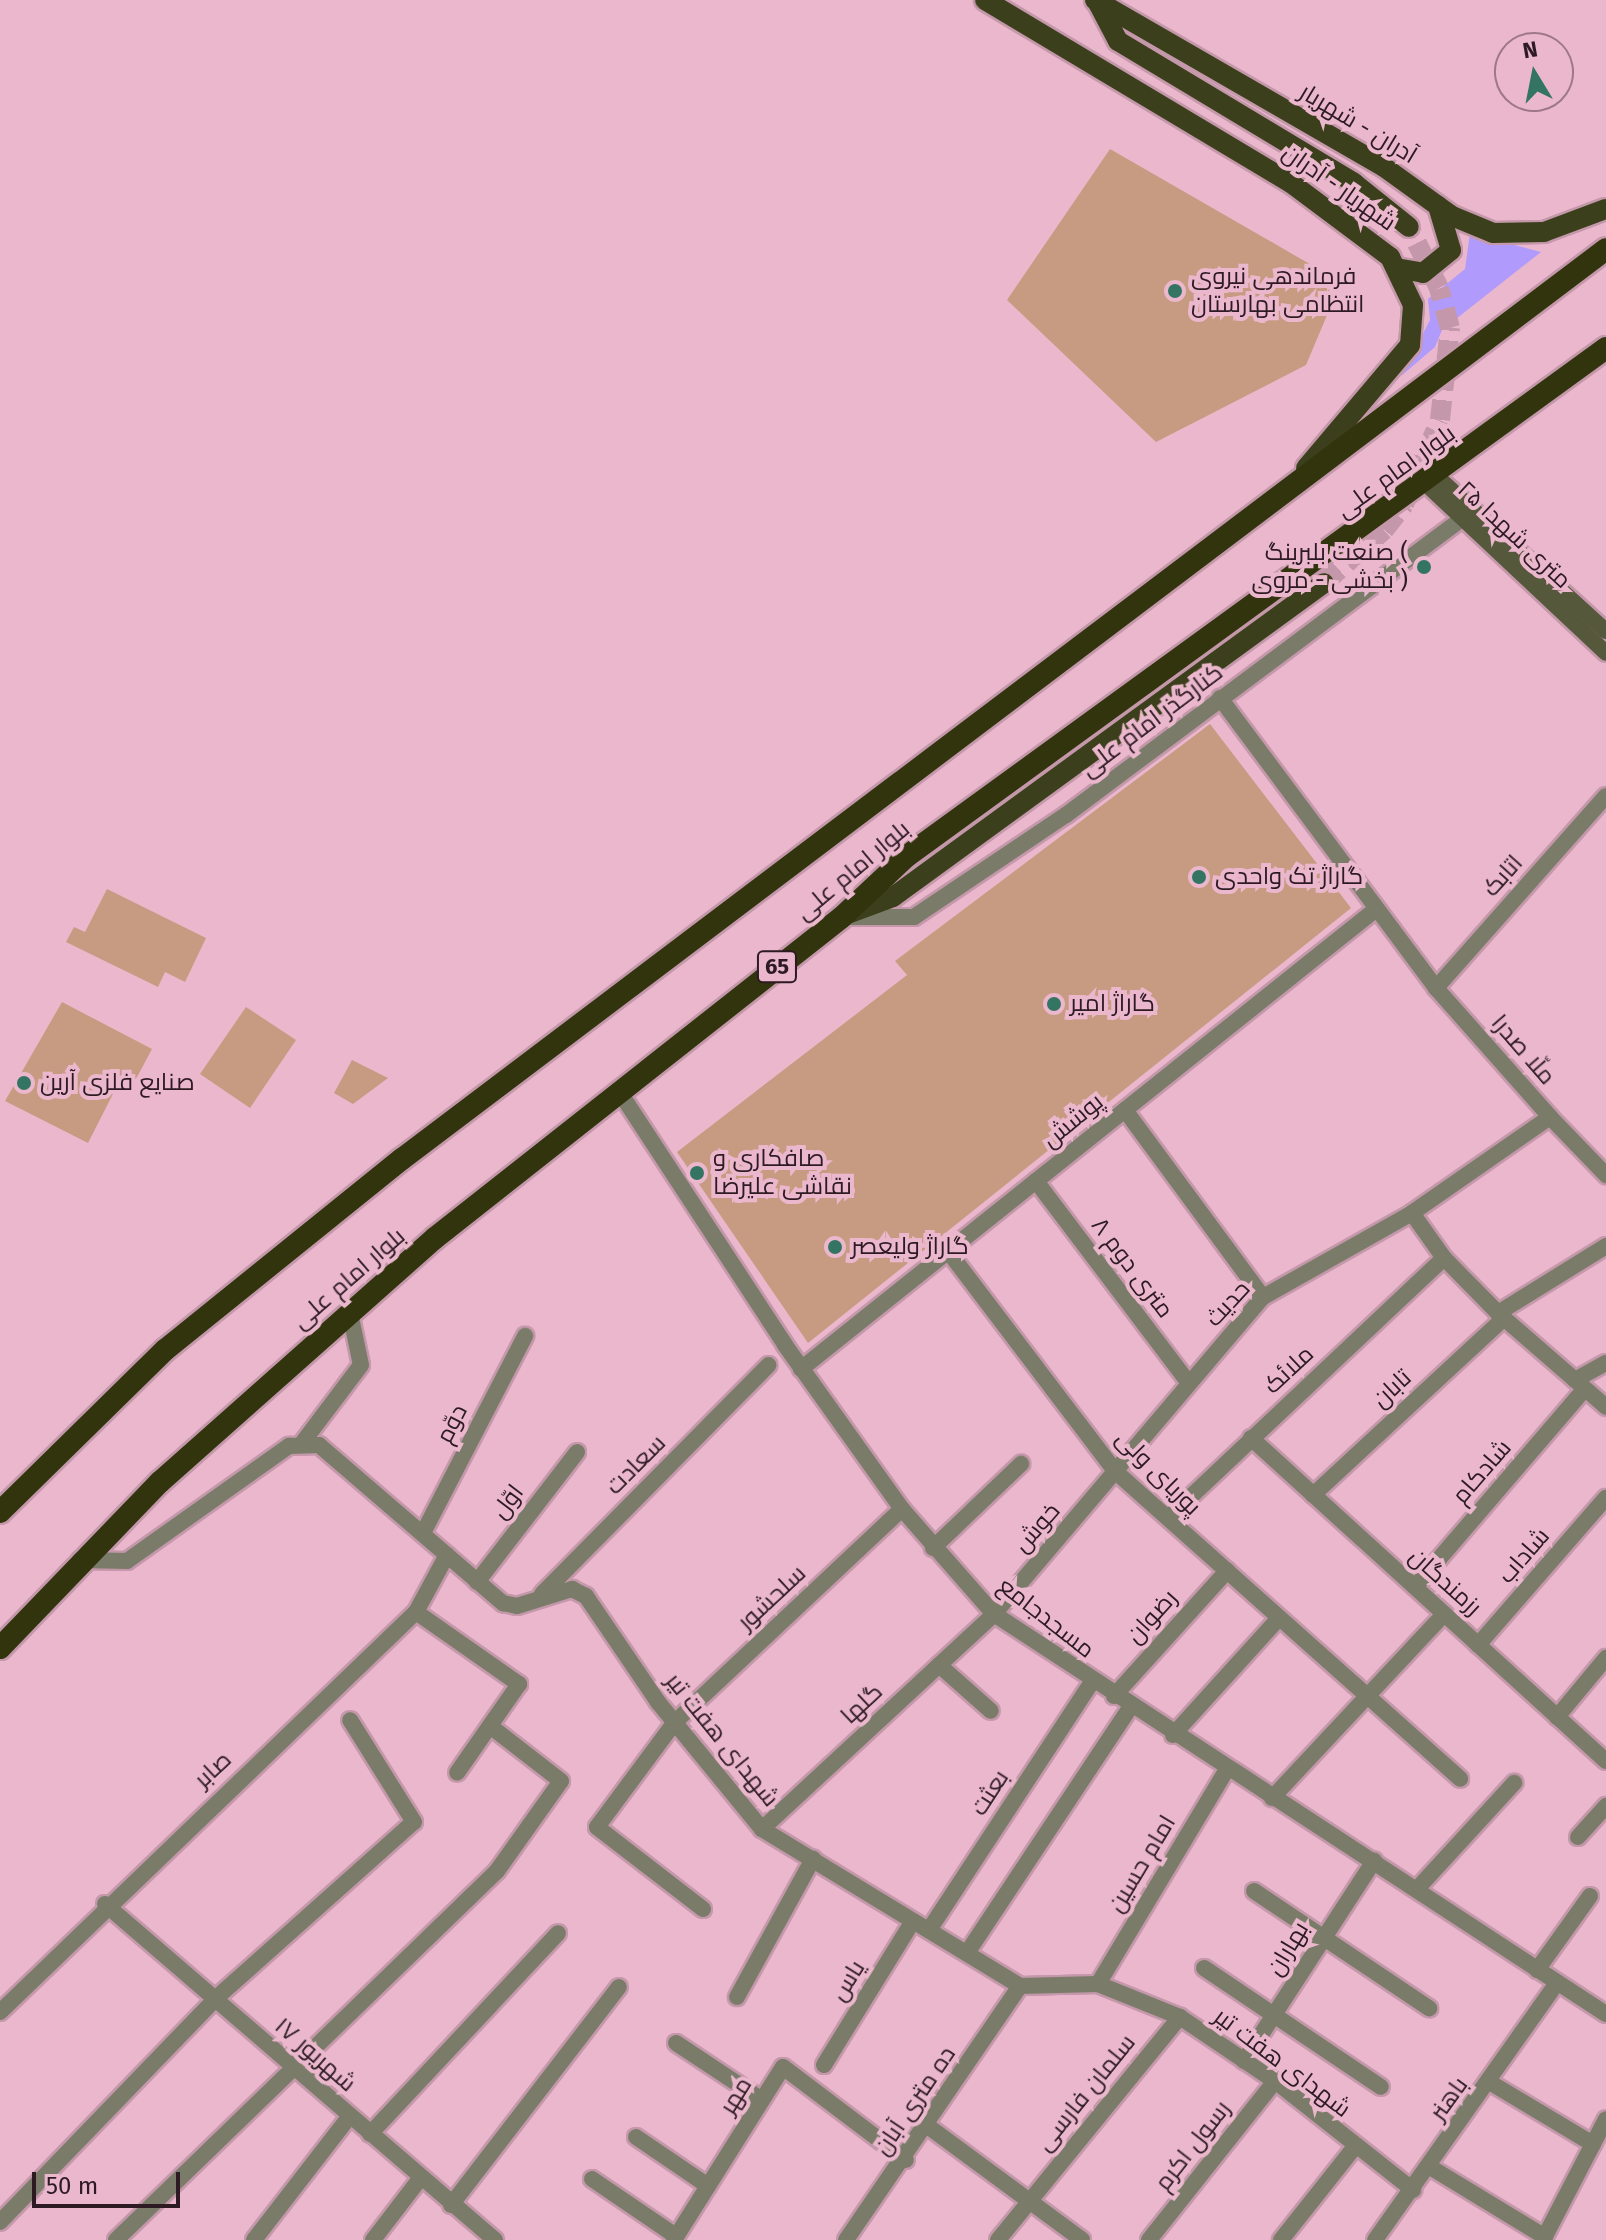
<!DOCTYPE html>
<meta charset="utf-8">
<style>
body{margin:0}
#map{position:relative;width:1606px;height:2240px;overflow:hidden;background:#eab7cc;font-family:"Fira Sans",Cairo,sans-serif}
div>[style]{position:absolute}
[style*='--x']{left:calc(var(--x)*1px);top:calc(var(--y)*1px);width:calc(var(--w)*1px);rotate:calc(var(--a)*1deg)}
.green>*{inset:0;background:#b09bfd}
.building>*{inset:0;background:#c79b81}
.primary-tunnel>*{height:20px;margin-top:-10px;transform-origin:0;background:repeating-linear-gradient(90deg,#c498aa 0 20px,transparent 0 30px)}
.roads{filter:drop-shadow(2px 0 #c498aa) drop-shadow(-2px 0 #c498aa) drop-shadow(0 2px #c498aa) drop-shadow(0 -2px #c498aa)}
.minor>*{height:16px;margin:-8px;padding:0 8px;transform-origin:8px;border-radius:8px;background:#7a7c69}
.tertiary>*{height:16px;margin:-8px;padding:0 8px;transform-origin:8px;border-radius:8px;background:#7a7c69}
.secondary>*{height:16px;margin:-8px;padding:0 8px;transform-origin:8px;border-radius:8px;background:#56583c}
.primary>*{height:20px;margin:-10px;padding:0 10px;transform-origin:10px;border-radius:10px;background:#3c3f1b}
.trunk>*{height:22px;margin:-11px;padding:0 11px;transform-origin:11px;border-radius:11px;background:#32340e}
.dots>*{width:22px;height:22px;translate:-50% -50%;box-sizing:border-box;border:4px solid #eab7cc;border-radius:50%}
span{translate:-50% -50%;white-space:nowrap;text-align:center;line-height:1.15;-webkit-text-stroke:8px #eab7cc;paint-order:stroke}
.shield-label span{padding:2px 6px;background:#eab7cc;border:2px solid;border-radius:6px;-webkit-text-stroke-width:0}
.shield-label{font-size:22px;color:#2d1a22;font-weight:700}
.street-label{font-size:24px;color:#2d1a22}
.poi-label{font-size:24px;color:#2d1a22}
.left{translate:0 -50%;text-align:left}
.right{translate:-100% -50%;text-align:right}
.north{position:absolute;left:1494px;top:32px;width:80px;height:80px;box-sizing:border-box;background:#eab7cc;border:2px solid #9e7888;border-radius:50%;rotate:350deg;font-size:22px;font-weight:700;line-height:32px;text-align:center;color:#2d1a22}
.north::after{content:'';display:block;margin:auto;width:28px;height:36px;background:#347462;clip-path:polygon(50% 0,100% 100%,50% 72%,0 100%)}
.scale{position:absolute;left:32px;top:2172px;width:148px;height:36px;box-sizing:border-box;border:4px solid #2d1a22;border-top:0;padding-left:10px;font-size:24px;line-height:28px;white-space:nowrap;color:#2d1a22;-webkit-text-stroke:6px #eab7cc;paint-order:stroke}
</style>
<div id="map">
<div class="green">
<i style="clip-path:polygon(1470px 233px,1541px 252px,1442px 330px,1435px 347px,1401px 376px,1430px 320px,1428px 299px,1465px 269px)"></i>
</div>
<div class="building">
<i style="clip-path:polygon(1110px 149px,1341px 282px,1306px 365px,1156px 442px,1007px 300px)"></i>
<i style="clip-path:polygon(1210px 724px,1351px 908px,808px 1343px,677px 1152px,907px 975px,895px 961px)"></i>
<i style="clip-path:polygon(107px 889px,206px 938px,185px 982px,165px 972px,158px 987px,66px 942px,74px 927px,85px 932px)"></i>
<i style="clip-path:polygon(62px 1002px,152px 1049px,136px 1079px,128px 1075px,118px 1084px,88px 1143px,5px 1101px)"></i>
<i style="clip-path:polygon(246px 1007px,296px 1040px,250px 1108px,200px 1074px)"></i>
<i style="clip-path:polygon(352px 1060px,388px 1078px,353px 1104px,334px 1093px)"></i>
</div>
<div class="primary-tunnel">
<i style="--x:1324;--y:583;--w:80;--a:-41.5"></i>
<i style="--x:1384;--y:530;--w:33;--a:-52"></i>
<i style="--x:1404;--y:504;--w:91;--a:-66.8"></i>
<i style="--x:1440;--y:420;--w:93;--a:-83.8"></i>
<i style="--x:1450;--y:328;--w:41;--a:-105.4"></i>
<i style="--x:1439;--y:288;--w:68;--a:-116.2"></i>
</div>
<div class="roads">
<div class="minor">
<i style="--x:1436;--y:988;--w:256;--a:-48.5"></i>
<i style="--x:619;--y:1091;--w:303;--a:56.8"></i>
<i style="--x:785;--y:1345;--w:201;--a:54.5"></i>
<i style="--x:902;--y:1509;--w:140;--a:48.8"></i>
<i style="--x:994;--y:1614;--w:731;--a:33.17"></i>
<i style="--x:1125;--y:1110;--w:232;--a:53.6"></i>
<i style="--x:1550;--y:1117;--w:81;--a:46"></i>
<i style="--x:1036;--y:1181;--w:253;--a:52.9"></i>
<i style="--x:948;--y:1251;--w:278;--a:52.8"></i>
<i style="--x:1116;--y:1472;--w:461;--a:41.7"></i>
<i style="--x:1498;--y:1313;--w:127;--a:-31.8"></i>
<i style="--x:801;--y:1369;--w:735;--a:-38.65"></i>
<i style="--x:1575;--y:1380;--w:35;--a:-29"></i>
<i style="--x:1251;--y:1438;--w:480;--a:42.3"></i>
<i style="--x:303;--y:1442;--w:96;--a:-53"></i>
<i style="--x:361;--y:1365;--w:53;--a:-101.9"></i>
<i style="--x:1313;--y:1495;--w:260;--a:-42.8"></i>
<i style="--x:1168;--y:1518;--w:379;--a:-43.3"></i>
<i style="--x:423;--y:1533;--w:222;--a:-62.6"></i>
<i style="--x:933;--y:1548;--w:122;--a:-43.7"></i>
<i style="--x:80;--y:1560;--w:47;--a:1.2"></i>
<i style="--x:127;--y:1561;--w:199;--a:-35.4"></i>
<i style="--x:289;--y:1446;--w:30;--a:-2"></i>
<i style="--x:319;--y:1445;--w:243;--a:40.7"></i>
<i style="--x:503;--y:1603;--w:14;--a:12"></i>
<i style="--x:517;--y:1606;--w:58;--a:-17.2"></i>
<i style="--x:572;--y:1589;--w:16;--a:27"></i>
<i style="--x:586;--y:1596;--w:128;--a:55.8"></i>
<i style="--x:658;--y:1702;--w:164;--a:50.7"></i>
<i style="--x:762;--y:1829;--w:302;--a:31.3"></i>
<i style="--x:1020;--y:1986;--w:78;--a:-1.5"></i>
<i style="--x:1098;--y:1984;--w:88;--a:21.9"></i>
<i style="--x:1180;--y:2017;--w:115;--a:34"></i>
<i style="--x:1275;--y:2081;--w:176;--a:38.3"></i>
<i style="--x:477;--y:1582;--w:164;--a:-52.4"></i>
<i style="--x:1415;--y:1587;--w:261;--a:-49.4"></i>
<i style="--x:542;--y:1594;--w:322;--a:-45.3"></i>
<i style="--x:416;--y:1612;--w:126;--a:35"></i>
<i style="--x:519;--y:1684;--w:108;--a:124.9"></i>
<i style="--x:1478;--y:1645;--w:195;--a:-49"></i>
<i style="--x:939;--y:1665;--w:69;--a:41.5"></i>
<i style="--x:1114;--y:1696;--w:169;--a:-47.9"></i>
<i style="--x:1557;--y:1717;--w:77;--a:-50.3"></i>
<i style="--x:1173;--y:1735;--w:158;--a:-47.8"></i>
<i style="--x:1272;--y:1798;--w:252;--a:-46.9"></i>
<i style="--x:762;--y:1829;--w:316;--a:-42.8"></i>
<i style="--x:994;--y:1614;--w:416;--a:-49.7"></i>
<i style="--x:1263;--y:1297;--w:171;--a:-29.4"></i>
<i style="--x:1578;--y:1837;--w:42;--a:-47.9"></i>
<i style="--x:1417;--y:1889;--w:144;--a:-47.5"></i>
<i style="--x:1254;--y:1891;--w:211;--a:33.8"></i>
<i style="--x:105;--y:1904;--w:515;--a:40.75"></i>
<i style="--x:703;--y:1909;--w:134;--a:-142.3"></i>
<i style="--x:597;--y:1827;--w:131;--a:-53.4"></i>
<i style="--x:675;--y:1722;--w:311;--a:-43.2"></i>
<i style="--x:929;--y:1930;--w:295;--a:-56.7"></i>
<i style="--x:967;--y:1953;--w:296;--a:-56.4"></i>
<i style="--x:1204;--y:1968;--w:213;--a:33.9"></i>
<i style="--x:1537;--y:1970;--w:91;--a:-54.4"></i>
<i style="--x:1098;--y:1984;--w:251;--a:-59"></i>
<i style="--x:737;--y:1997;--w:158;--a:-61.2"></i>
<i style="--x:0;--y:2012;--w:577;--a:-43.88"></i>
<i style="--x:416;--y:1612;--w:65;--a:-61.5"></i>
<i style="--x:676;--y:2043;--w:103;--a:33.5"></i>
<i style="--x:1244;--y:2061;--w:239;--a:-57"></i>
<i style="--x:824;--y:2065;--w:169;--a:-58.3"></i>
<i style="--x:1491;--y:2083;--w:119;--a:30.9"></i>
<i style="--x:929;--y:2127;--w:190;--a:36.4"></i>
<i style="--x:370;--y:2134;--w:275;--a:-46.9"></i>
<i style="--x:636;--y:2137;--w:87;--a:34.2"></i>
<i style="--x:1430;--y:2167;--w:135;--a:31.3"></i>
<i style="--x:592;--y:2179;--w:102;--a:34.2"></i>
<i style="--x:451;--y:2205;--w:275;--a:-52.4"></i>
<i style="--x:0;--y:2222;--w:310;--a:-46"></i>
<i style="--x:215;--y:1999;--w:266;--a:-41.7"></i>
<i style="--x:414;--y:1822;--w:120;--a:-122.1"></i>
<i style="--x:116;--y:2240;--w:530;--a:-44.08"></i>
<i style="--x:497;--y:1871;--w:110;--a:-54.6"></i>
<i style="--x:561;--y:1781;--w:90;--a:-142.2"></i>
<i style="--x:254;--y:2240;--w:155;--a:-52.3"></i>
<i style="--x:373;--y:2240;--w:76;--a:-52.5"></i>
<i style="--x:674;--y:2240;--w:204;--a:-57.8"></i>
<i style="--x:783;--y:2067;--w:154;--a:37.1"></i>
<i style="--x:846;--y:2240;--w:308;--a:-55.6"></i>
<i style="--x:998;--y:2240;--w:288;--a:-50.8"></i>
<i style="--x:1149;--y:2240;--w:203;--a:-51.6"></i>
<i style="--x:1281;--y:2240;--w:117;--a:-51.6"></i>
<i style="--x:1375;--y:2240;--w:315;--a:-54.7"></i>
<i style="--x:1543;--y:2240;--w:136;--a:-62.5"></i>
</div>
<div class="tertiary">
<i style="--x:1220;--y:698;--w:362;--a:53.3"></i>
<i style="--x:1436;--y:988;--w:172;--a:48.5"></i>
<i style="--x:1550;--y:1117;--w:168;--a:145.2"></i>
<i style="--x:1412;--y:1213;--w:55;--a:54.6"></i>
<i style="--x:1444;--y:1258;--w:77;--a:45.5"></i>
<i style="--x:1498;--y:1313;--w:143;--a:41"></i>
<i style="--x:847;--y:917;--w:67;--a:0"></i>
<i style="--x:914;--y:917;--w:183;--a:-33.9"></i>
<i style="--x:1066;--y:815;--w:506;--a:-36.8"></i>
</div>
<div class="secondary">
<i style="--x:1436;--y:476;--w:230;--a:42.4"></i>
<i style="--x:1425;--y:483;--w:248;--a:43.2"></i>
</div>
<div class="primary">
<i style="--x:985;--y:0;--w:357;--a:30.9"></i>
<i style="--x:1291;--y:183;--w:124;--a:36.8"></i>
<i style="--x:1390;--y:257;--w:53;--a:64.4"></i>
<i style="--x:1413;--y:305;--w:40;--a:94.3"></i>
<i style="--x:1410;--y:345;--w:161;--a:130.2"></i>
<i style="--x:1095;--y:0;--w:334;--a:30"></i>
<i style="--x:1384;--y:167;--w:84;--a:35.8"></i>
<i style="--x:1452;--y:216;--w:44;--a:22.5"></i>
<i style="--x:1493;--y:233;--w:51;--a:-1.1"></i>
<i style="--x:1544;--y:232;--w:66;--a:-20.4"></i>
<i style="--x:1097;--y:1;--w:45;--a:62.3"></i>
<i style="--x:1118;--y:41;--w:275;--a:31"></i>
<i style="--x:1354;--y:183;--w:70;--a:38.7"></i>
<i style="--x:1396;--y:268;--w:27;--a:10"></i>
<i style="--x:1423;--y:273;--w:36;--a:-39"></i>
<i style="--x:1451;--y:250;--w:46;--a:-106.5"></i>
<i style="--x:845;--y:915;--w:51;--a:-20.6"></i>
<i style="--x:893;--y:897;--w:533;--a:-36.07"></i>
</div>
<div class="trunk">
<i style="--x:0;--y:1512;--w:231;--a:-44.5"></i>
<i style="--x:165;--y:1350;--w:304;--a:-38.9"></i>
<i style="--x:402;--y:1159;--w:1509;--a:-37.08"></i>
<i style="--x:0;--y:1648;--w:231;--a:-46.1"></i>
<i style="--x:160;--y:1482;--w:368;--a:-41.6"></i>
<i style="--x:435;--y:1238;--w:518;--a:-38.26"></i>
<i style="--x:842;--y:917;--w:89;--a:-43.2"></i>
<i style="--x:907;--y:856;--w:864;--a:-36.01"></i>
</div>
</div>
<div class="dots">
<i style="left:1175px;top:291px;background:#347462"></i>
<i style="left:1424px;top:567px;background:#347462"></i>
<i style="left:1199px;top:877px;background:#347462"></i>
<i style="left:1054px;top:1004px;background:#347462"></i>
<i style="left:24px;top:1083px;background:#347462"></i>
<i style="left:697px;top:1173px;background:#347462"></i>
<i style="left:835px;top:1247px;background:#347462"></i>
</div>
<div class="shield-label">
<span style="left:777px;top:967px">65</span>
</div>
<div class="street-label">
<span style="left:1358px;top:124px;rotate:31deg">آدران - شهریار</span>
<span style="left:1339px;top:188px;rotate:35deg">شهریار - آدران</span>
<span style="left:1396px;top:472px;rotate:-36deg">بلوار امام علی</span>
<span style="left:1514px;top:535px;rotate:43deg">۲۵ متری شهدا</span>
<span style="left:1152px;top:721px;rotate:-37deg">کنارگذر امام علی</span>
<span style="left:853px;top:871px;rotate:-40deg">بلوار امام علی</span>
<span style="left:1503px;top:876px;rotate:-48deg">اتابک</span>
<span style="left:1523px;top:1050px;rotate:49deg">ملّا صدرا</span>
<span style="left:1073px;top:1121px;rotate:-39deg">پوشش</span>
<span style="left:1132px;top:1268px;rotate:53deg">۸ متری دوم</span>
<span style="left:349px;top:1279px;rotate:-41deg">بلوار امام علی</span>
<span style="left:1228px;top:1304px;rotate:-47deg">حدیث</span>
<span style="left:1289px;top:1370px;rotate:-43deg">ملائک</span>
<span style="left:1392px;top:1389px;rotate:-43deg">تابان</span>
<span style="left:452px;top:1424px;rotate:-63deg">دوّم</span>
<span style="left:636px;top:1465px;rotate:-45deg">سعادت</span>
<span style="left:1482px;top:1472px;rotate:-49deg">شادکام</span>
<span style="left:1158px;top:1473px;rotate:45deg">پوریای ولی</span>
<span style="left:508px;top:1502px;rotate:-53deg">اوّل</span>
<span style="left:1037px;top:1528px;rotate:-49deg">خوش</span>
<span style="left:1524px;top:1556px;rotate:-49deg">شاداب</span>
<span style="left:1445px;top:1582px;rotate:42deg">رزمندگان</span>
<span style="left:772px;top:1598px;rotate:-43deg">سلحشور</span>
<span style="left:1152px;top:1617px;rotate:-48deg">رضوان</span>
<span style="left:1046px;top:1618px;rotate:38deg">مسجدجامع</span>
<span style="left:862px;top:1704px;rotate:-43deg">گلها</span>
<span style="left:722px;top:1740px;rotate:51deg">شهدای هفت تیر</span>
<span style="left:213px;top:1770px;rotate:-43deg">صابر</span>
<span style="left:990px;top:1793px;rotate:-57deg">بعثت</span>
<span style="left:1142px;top:1864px;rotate:-59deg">امام حسین</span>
<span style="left:1288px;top:1949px;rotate:-59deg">بهاران</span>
<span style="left:848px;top:1981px;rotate:-58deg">یاس</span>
<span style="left:315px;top:2055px;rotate:41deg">۱۷ شهریور</span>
<span style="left:1282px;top:2063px;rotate:37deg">شهدای هفت تیر</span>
<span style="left:1086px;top:2093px;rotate:-51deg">سلمان فارسی</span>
<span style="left:736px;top:2096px;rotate:-58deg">مهر</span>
<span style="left:1449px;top:2099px;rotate:-54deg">باهنر</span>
<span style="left:915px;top:2101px;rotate:-56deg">ده متری آبان</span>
<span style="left:1193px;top:2146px;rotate:-52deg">رسول اکرم</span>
</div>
<div class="poi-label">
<span class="left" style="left:1191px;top:291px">فرماندهی نیروی<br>انتظامی بهارستان</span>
<span class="right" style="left:1408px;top:567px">صنعت بلبرینگ (<br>بخشی - مروی )</span>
<span class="left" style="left:1215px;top:877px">گاراژ تک واحدی</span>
<span class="left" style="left:1070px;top:1004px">گاراژ امیر</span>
<span class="left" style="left:40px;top:1083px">صنایع فلزی آرین</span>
<span class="left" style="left:713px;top:1173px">صافکاری و<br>نقاشی عليرضا</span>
<span class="left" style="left:851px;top:1247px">گاراژ ولیعصر</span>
</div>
<div class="north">N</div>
<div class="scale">50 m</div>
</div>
